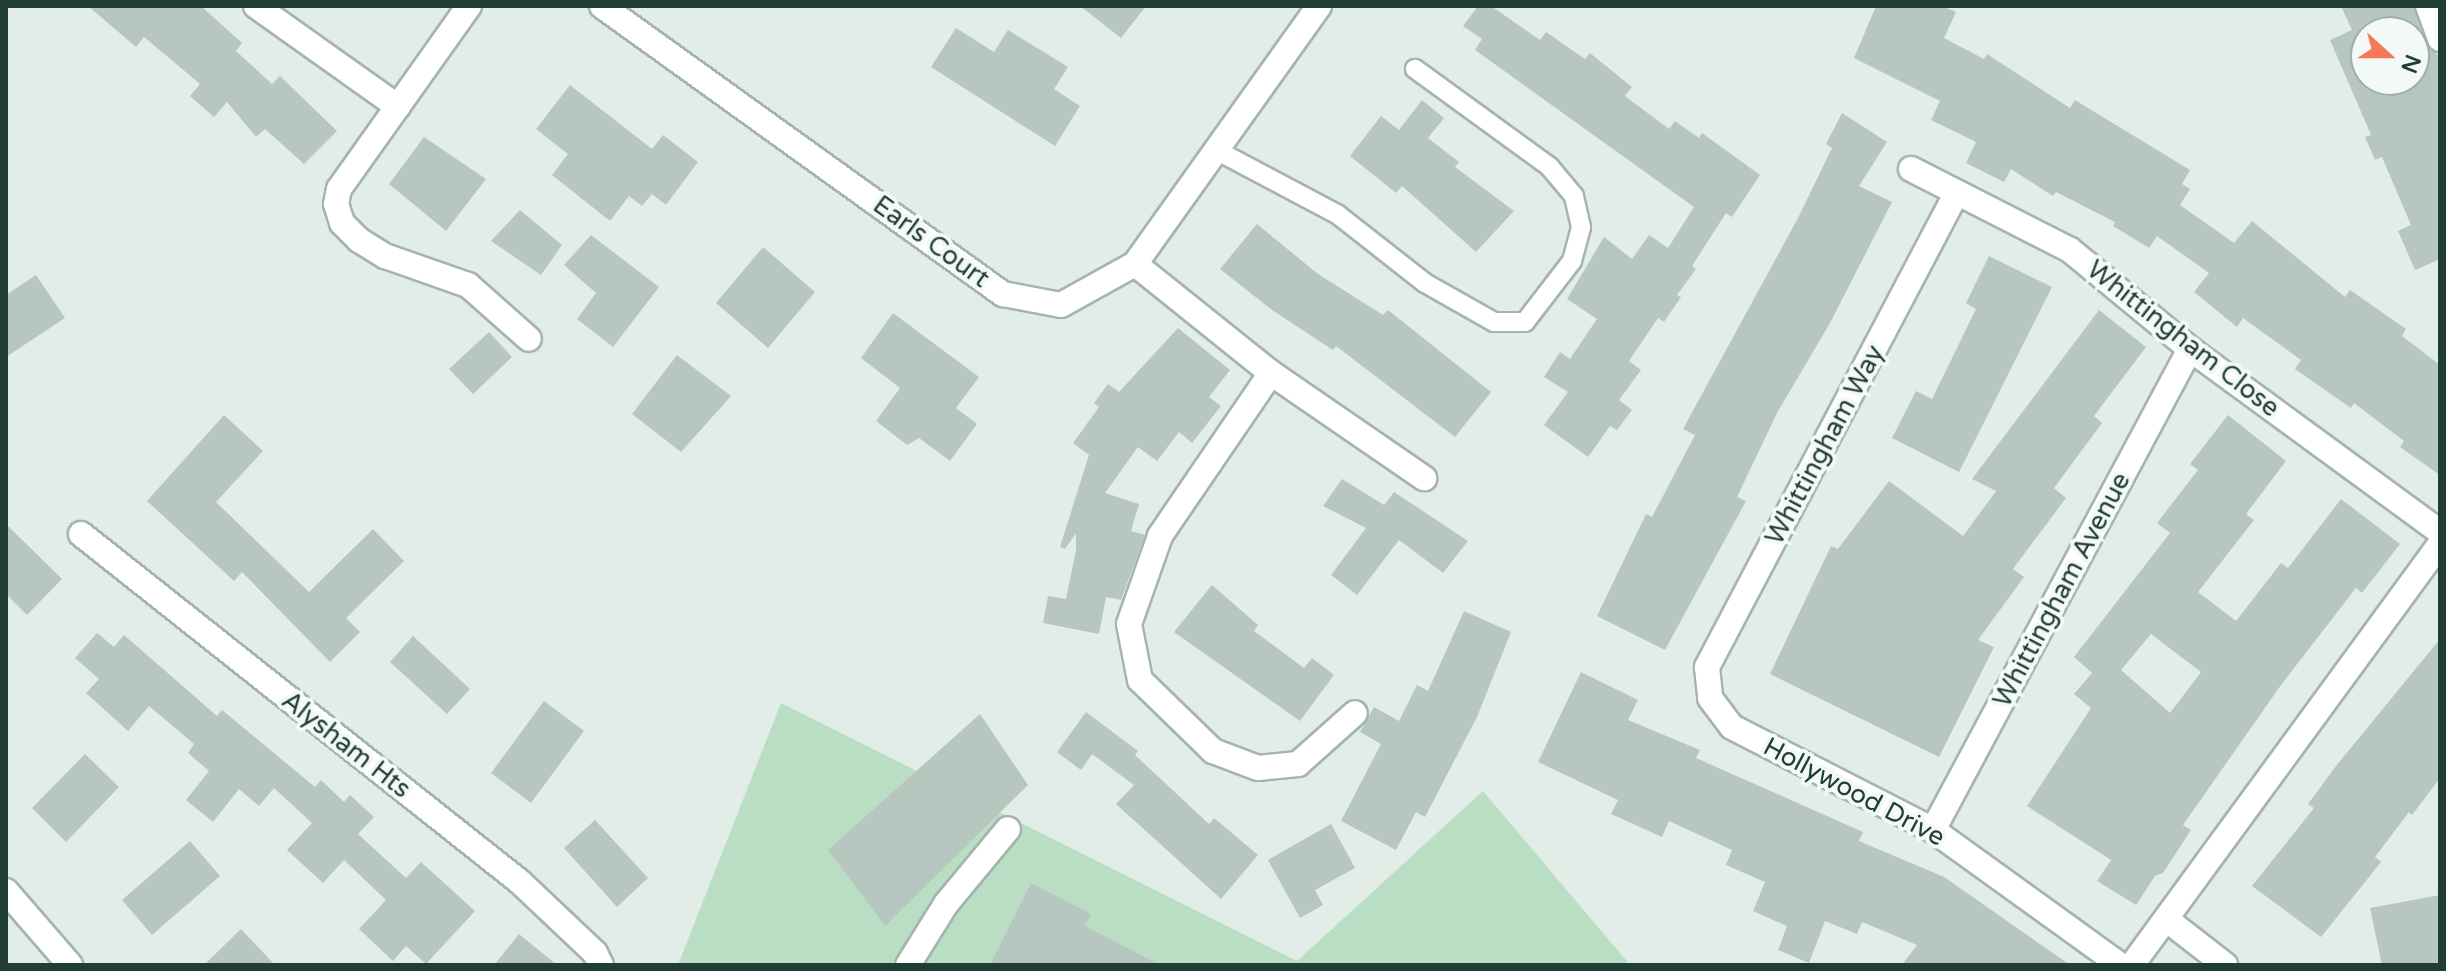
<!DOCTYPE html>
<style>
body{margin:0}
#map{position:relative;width:2446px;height:971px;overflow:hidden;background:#e2ede7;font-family:"Varela Round",sans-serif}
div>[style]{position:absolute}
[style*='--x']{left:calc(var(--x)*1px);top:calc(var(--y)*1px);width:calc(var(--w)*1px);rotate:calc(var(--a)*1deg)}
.green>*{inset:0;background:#badec3}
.building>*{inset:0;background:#b7c7c0}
.roads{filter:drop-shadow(2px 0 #a4b5ae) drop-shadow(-2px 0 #a4b5ae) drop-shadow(0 2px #a4b5ae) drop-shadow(0 -2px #a4b5ae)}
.service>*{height:18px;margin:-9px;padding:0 9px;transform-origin:9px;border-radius:9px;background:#fff}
.minor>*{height:24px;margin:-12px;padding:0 12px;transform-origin:12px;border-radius:12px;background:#fff}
span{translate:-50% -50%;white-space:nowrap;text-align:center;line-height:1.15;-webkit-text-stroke:8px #f3f9f6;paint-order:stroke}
.street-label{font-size:26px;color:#213e36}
.frame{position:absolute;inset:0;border:8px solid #213e36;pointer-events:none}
.north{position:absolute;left:2350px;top:16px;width:80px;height:80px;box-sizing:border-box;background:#f3f9f6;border:2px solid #9faea9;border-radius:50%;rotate:111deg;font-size:22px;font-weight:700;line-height:32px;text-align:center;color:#213e36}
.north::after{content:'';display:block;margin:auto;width:28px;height:36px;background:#f57957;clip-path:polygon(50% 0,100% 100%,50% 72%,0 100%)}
</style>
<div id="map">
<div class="green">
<i style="clip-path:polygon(781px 703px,1297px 961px,1483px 791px,1630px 965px,678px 965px)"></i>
</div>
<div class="building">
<i style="clip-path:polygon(88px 6px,201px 6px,242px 43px,236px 51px,272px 84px,280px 76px,337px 131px,304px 164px,265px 129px,256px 137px,227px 102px,214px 117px,190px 96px,200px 84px,144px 37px,136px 47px)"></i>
<i style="clip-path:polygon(1080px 6px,1146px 6px,1121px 38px)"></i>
<i style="clip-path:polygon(1478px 6px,1491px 6px,1540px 40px,1546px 32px,1585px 59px,1590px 53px,1632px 87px,1625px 96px,1669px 129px,1675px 121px,1699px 138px,1702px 133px,1760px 175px,1732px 217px,1726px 213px,1692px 266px,1696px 269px,1677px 295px,1681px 297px,1664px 322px,1658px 318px,1629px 361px,1641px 370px,1619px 400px,1632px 410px,1617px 430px,1610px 426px,1588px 457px,1544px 425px,1568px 392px,1544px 377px,1560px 352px,1570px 359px,1597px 319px,1567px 299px,1604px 237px,1632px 259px,1649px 235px,1668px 248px,1694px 207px,1475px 50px,1482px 39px,1463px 26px)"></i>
<i style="clip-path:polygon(1876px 6px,1942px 6px,1956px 12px,1944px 38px,1984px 59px,1987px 54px,2070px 108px,2075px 100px,2190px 170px,2182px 184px,2190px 189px,2180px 205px,2234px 243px,2252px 221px,2345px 297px,2350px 290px,2406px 329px,2402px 336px,2440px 365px,2440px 475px,2400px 447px,2404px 441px,2354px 403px,2351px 408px,2295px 369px,2301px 360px,2243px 318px,2237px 327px,2194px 292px,2209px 273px,2157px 236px,2149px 248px,2113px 226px,2115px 222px,2056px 192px,2053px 196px,2011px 169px,2004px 182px,1966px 163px,1976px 142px,1931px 120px,1940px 101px,1854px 58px)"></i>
<i style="clip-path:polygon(evenodd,2341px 6px,2413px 6px,2426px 45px,2440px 57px,2440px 259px,2415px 270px,2398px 231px,2411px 225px,2382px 157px,2375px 160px,2365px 137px,2371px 135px,2330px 40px,2352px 30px,2341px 6px,2366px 32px,2414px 32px,2414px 80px,2366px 80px,2366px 32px)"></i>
<i style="clip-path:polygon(956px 28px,994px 52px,1008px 30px,1068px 67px,1054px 89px,1080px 106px,1055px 146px,931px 67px)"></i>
<i style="clip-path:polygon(570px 85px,652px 149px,663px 135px,698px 162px,666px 205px,652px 194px,642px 206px,629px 196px,610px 221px,552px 175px,568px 154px,536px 129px)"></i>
<i style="clip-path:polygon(1422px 100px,1444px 118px,1428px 138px,1459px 162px,1455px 167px,1514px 211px,1476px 252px,1402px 186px,1396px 193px,1350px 156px,1381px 116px,1399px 130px)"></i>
<i style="clip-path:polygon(1842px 113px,1887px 142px,1859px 186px,1892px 202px,1830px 323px,1777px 413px,1737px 497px,1746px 501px,1665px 650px,1597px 616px,1646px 514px,1652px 517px,1695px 435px,1683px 429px,1798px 218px,1832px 148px,1826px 144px)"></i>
<i style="clip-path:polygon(424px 137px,486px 179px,446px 231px,389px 184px)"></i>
<i style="clip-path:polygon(520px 210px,562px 245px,541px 275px,491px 241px)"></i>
<i style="clip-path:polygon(1257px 224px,1318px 274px,1383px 315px,1388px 310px,1491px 392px,1455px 437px,1336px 346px,1333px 350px,1272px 310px,1220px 269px)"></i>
<i style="clip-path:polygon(591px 235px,659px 287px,613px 347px,577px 319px,596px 293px,564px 265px)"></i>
<i style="clip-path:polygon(763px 247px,815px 292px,768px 348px,716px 303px)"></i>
<i style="clip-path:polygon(1989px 256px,2052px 287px,1959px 472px,1892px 438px,1916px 391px,1932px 399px,1976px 309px,1966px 303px)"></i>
<i style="clip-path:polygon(36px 275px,65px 318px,6px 357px,6px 295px)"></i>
<i style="clip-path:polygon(2099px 310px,2146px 347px,2094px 416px,2102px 423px,2054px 488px,2066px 498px,2013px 569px,2024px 577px,1978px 640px,1994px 647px,1939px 757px,1770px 674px,1831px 546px,1838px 549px,1889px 481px,1963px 536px,1996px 491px,1972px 479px)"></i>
<i style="clip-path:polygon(893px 313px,979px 377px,956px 408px,977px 424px,950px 461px,919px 438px,907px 445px,876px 421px,900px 388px,861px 358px)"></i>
<i style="clip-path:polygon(1178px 328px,1230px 370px,1209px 397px,1221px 406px,1192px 443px,1179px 432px,1157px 461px,1138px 447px,1105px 493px,1139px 504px,1131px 531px,1145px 535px,1121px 600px,1106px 597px,1099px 634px,1043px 623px,1048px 596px,1066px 599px,1076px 550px,1076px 533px,1065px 549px,1060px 547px,1089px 455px,1073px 443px,1099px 407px,1094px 403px,1108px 384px,1119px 392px)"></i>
<i style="clip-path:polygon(489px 332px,512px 357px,473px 394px,449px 369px)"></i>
<i style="clip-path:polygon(677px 355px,731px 396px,681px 452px,632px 414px)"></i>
<i style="clip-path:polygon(224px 415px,263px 451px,216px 502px,309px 592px,373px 529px,404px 561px,346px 618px,360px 632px,330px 662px,242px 572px,234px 581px,147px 501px)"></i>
<i style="clip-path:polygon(evenodd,2228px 415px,2286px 461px,2246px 514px,2254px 520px,2198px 592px,2236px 621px,2281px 563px,2288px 568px,2341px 499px,2400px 544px,2362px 593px,2356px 588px,2281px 685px,2183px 825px,2191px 830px,2163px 873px,2155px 876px,2136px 905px,2097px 881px,2111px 860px,2027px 806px,2091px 708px,2074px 694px,2092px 673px,2074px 657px,2170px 533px,2157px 523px,2198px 470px,2190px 464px,2228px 415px,2151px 634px,2201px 672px,2170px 713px,2121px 670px,2151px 634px)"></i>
<i style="clip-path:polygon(1342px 479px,1384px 505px,1394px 492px,1468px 541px,1443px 573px,1399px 540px,1357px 595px,1331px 575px,1366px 528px,1323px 506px)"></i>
<i style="clip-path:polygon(6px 524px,62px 579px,27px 615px,6px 594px)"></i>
<i style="clip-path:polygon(1212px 585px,1258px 625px,1254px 631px,1304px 668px,1312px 658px,1334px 675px,1300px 721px,1174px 632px)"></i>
<i style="clip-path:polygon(1464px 611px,1511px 632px,1477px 717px,1425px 817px,1416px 812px,1396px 850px,1341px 821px,1381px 744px,1360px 732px,1374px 707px,1399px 721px,1417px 685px,1428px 691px)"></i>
<i style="clip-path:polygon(97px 633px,114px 647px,124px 635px,217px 716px,222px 710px,315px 787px,321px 780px,344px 802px,350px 795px,374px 817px,358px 834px,406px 878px,421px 862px,475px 911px,426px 964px,406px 946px,393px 961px,359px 929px,386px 900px,344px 860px,323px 883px,287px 850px,312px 823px,274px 788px,259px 806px,239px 789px,213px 822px,186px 800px,209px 771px,188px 753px,194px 744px,149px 706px,128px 731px,86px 693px,99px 679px,75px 658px)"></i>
<i style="clip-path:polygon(413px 636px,470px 689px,447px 714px,390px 662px)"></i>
<i style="clip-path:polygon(2440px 639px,2440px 778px,2412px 815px,2409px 812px,2375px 857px,2381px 862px,2321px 937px,2252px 886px,2314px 808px,2308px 804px,2336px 766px)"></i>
<i style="clip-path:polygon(1581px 672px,1638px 700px,1628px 720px,1700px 750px,1696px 758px,1863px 832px,1859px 841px,1944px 877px,2070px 965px,1902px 965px,1917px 945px,1862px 922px,1857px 934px,1825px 921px,1809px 963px,1778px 950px,1787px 926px,1753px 911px,1765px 882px,1726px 865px,1732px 850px,1669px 821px,1662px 837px,1611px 814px,1618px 800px,1538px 762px)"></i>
<i style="clip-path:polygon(544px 701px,584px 731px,531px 803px,491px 773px)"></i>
<i style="clip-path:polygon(1086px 712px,1138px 751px,1135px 755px,1209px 824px,1214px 818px,1258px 855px,1221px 899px,1116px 804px,1134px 785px,1092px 754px,1081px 770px,1057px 752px)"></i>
<i style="clip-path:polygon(980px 714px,1028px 785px,885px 926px,828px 850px)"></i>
<i style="clip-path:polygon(85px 754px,119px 787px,66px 842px,32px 808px)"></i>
<i style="clip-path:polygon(595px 820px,648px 878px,617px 907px,564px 848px)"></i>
<i style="clip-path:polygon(1331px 824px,1355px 868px,1315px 890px,1323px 905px,1300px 918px,1268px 860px)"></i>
<i style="clip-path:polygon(190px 841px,220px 876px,152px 935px,122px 900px)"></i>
<i style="clip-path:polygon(1031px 883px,1091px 914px,1085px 926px,1160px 965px,990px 965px)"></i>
<i style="clip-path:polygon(2440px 895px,2440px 965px,2382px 965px,2370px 908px)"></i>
<i style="clip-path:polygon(241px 929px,275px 965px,204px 965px)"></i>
<i style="clip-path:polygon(519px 934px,557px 965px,494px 965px)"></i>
</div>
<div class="roads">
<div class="service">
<i style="--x:1214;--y:149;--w:139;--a:27.9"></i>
<i style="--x:1337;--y:214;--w:112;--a:38.1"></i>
<i style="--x:1425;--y:283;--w:79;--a:29.5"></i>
<i style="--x:1494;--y:322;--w:31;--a:0"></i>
<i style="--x:1525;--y:322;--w:77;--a:-52.4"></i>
<i style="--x:1572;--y:261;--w:35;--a:-75"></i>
<i style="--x:1581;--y:227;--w:32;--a:-103"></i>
<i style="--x:1574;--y:196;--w:38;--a:-130"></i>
<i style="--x:1550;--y:167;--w:167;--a:-144"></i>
</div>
<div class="minor">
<i style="--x:256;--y:6;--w:174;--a:35.4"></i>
<i style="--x:469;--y:6;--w:224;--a:125.4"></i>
<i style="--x:339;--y:189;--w:15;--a:101"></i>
<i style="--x:336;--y:204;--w:20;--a:72"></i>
<i style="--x:342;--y:223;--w:24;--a:45"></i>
<i style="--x:359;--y:240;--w:31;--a:32"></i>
<i style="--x:385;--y:256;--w:88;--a:19.3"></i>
<i style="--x:468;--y:285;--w:81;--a:41.5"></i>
<i style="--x:602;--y:6;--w:494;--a:35.7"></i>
<i style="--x:1003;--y:294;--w:59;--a:10.7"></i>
<i style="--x:1061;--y:305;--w:85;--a:-29"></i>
<i style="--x:1135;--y:264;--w:317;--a:-54.5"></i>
<i style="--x:2428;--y:6;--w:35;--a:70"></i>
<i style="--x:1911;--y:169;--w:178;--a:27"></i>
<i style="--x:2070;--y:250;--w:156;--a:39.5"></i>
<i style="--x:2190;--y:349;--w:310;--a:36.2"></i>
<i style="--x:1956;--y:194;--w:535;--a:117.76"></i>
<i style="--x:1707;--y:667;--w:31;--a:84"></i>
<i style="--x:1710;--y:698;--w:36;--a:53"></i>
<i style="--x:1732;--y:727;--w:226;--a:27.1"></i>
<i style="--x:1933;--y:830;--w:231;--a:35.8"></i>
<i style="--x:1135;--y:264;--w:174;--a:38.7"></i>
<i style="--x:1271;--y:373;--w:186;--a:34.5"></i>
<i style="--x:1271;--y:373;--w:197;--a:124.3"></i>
<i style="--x:1160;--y:536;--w:93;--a:109.4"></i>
<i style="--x:1129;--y:624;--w:57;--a:78.9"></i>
<i style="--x:1140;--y:680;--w:102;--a:44.2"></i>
<i style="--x:1213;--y:751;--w:48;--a:20.7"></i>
<i style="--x:1258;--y:768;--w:40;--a:-5.7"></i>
<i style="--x:1298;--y:764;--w:76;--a:-41.8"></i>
<i style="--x:81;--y:534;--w:560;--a:38.4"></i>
<i style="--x:520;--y:882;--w:103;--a:43.4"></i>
<i style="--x:595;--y:953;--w:13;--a:63"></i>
<i style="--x:1933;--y:830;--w:545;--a:-61.88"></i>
<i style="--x:6;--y:891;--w:98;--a:49.1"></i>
<i style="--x:2166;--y:919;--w:75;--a:37.9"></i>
<i style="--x:908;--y:965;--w:72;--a:-58.1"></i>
<i style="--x:946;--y:904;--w:97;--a:-50.4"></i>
<i style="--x:2132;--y:965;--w:522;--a:-53.81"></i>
</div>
</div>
<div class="street-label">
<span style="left:931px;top:242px;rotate:36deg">Earls Court</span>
<span style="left:2183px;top:339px;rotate:38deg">Whittingham Close</span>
<span style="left:1825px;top:445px;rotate:-62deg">Whittingham Way</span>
<span style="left:2062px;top:590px;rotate:-62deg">Whittingham Avenue</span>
<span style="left:346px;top:745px;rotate:38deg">Alysham Hts</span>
<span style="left:1854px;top:792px;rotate:28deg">Hollywood Drive</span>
</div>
<div class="frame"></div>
<div class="north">N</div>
</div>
